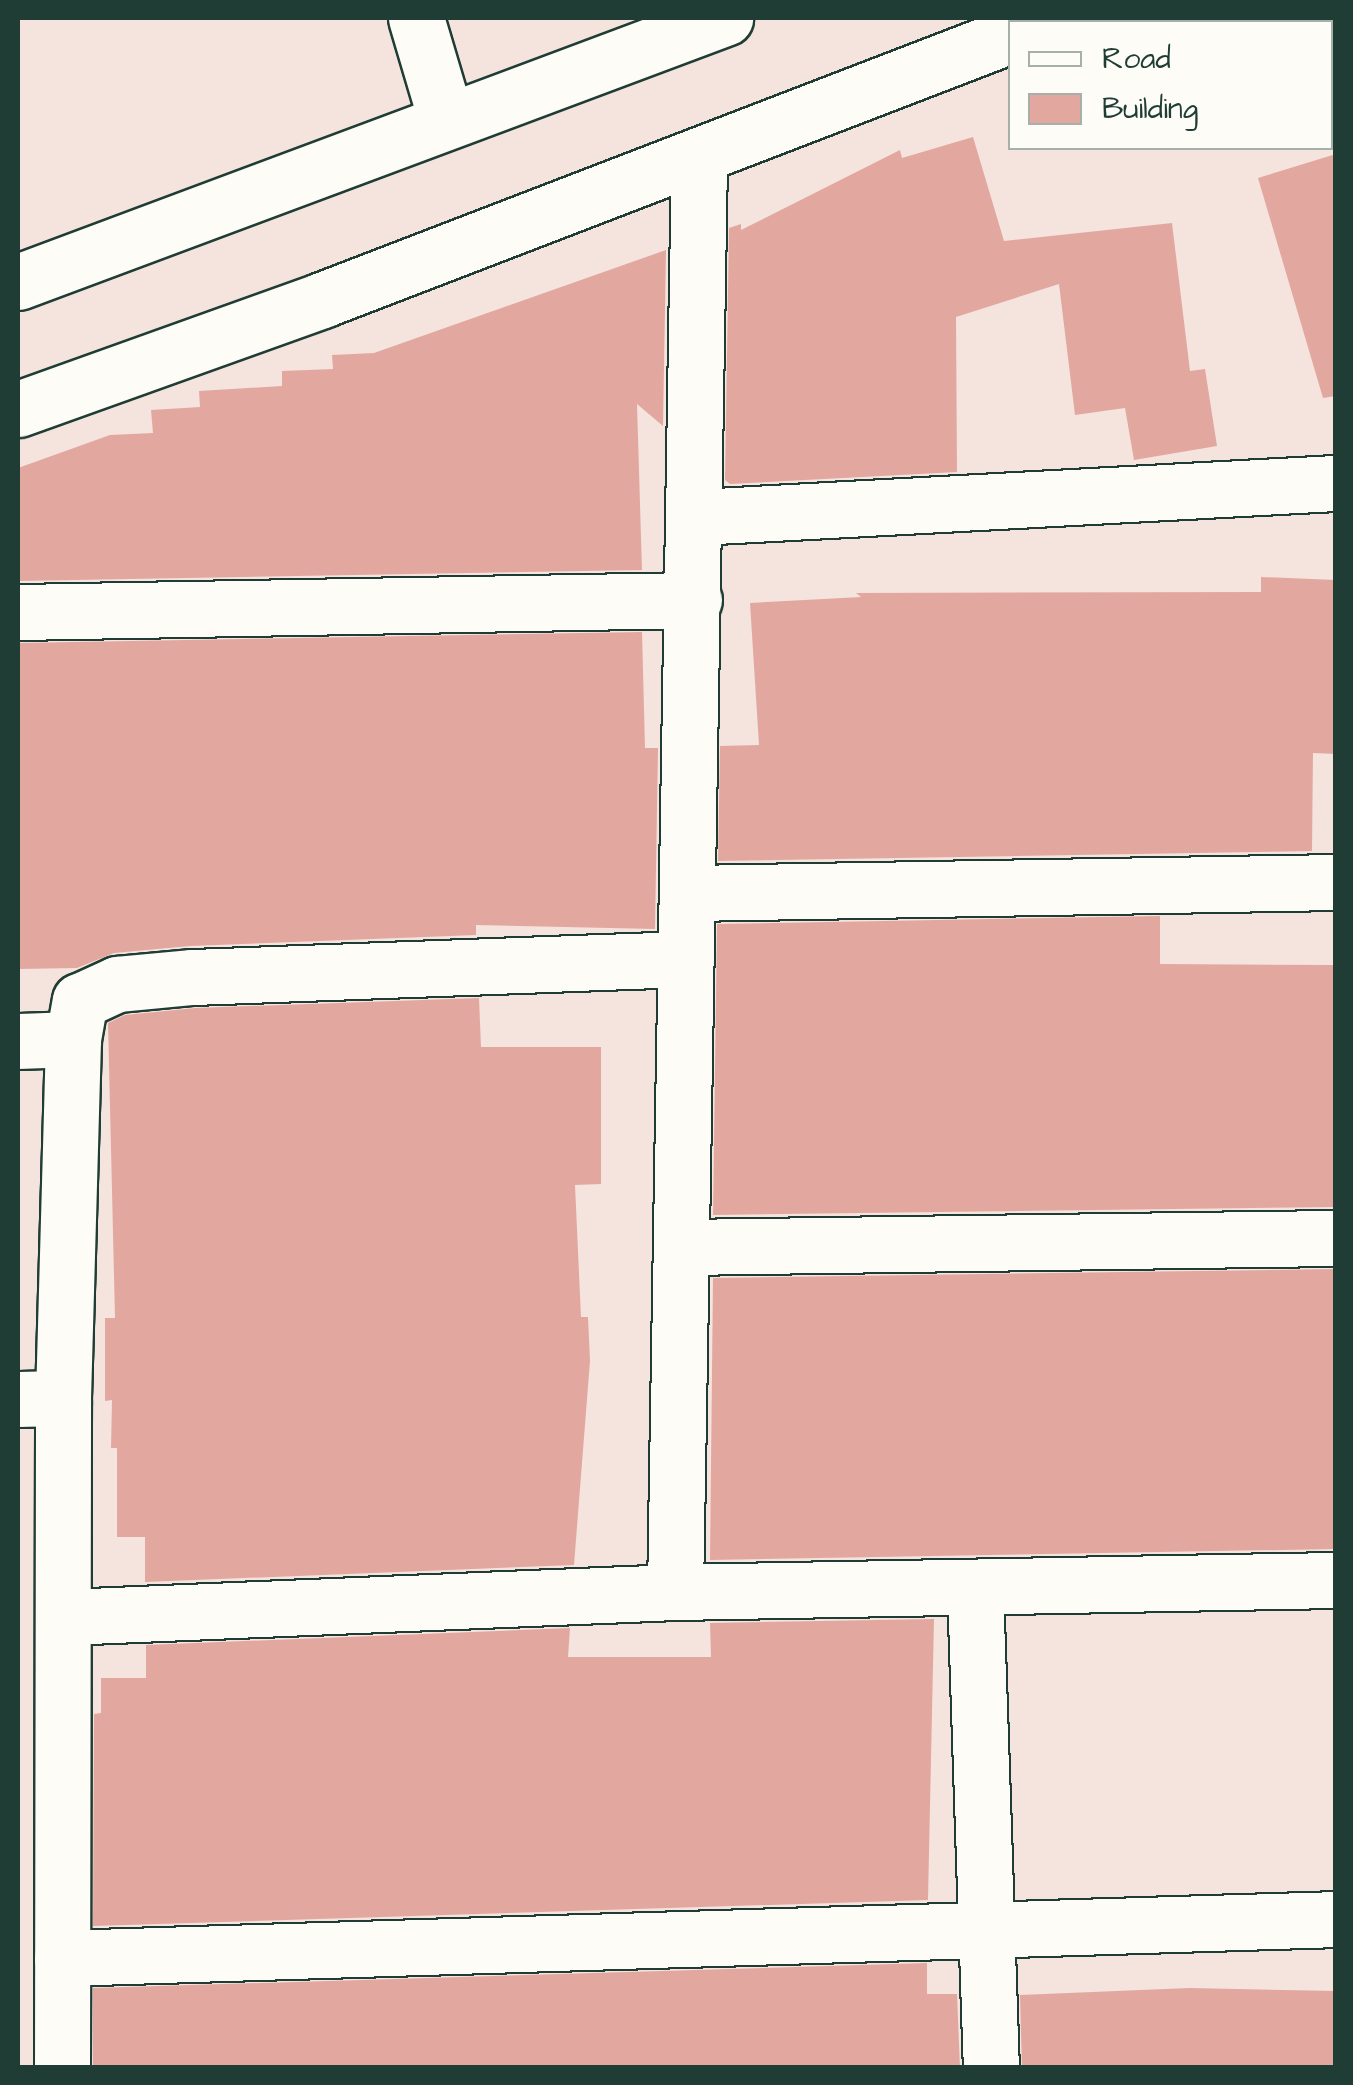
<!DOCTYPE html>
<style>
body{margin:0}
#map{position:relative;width:1353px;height:2085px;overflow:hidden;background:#f5e3dd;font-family:"Architects Daughter",sans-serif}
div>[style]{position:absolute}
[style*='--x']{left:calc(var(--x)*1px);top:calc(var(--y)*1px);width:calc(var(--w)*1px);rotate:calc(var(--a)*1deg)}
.building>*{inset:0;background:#e2a8a0}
.roads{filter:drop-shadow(2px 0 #1f3d34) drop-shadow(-2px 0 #1f3d34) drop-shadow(0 2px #1f3d34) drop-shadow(0 -2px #1f3d34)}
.minor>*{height:55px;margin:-27.5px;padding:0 27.5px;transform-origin:27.5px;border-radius:27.5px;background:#fdfcf7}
span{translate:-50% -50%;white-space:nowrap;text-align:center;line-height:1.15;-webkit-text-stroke:8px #fdfcf7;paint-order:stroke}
.frame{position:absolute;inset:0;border:20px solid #1f3d34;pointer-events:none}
.legend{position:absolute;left:1008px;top:20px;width:325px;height:130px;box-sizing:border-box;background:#fdfcf7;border:2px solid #a4b0a9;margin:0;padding:12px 18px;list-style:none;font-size:30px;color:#1f3d34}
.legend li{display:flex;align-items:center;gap:20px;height:50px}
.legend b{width:50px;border:2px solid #a4b0a9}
</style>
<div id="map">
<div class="building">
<i style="clip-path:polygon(973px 137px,1004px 241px,1172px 223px,1190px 371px,1205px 369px,1217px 446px,1134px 460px,1125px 408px,1075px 415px,1059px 284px,956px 317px,957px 472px,730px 484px,725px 480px,729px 228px,741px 224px,741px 230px,900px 150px,902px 158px)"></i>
<i style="clip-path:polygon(1336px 154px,1336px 396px,1323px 398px,1258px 178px)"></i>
<i style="clip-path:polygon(666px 250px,663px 426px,637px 404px,642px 570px,18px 581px,18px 468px,110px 435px,153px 433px,151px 410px,200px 407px,199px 391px,282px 386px,282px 371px,333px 369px,332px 355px,374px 353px)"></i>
<i style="clip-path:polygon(1261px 577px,1336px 580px,1336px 754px,1313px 753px,1312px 851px,718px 861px,720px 746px,759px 745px,750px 603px,861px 597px,856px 593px,1261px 592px)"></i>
<i style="clip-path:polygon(642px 632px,645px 748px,658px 748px,655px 929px,476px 925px,476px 935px,190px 946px,114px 953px,77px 968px,18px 969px,18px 643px)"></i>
<i style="clip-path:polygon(1160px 916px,1160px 964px,1334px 965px,1336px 1207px,713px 1215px,717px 924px)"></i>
<i style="clip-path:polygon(479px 998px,481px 1047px,601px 1047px,601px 1184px,575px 1185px,581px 1317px,588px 1317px,590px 1361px,574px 1565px,145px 1582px,145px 1537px,117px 1537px,117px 1448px,111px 1448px,112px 1400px,105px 1401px,105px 1318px,115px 1318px,108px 1023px,125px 1015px,195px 1008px)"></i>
<i style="clip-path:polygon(1336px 1269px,1336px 1549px,710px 1560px,713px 1278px)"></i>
<i style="clip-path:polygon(934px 1619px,928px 1900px,93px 1926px,94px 1714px,101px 1713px,101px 1678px,146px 1678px,146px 1645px,570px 1628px,568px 1657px,711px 1657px,710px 1623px)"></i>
<i style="clip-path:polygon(927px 1963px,927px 1994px,957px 1994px,960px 2068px,93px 2068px,93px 1988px)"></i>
<i style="clip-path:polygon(1189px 1988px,1336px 1991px,1336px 2068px,1022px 2068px,1020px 1995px)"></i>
</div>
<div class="roads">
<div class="minor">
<i style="--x:416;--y:18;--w:105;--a:73.5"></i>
<i style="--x:1045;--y:22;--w:15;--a:-16"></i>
<i style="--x:18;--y:282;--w:755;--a:-20.48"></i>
<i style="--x:18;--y:409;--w:323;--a:-19.7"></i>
<i style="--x:322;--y:300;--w:738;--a:-21.04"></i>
<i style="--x:697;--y:517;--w:640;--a:-3.05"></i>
<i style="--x:18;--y:612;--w:676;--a:-1.02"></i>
<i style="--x:689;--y:893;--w:647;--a:-0.97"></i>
<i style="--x:18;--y:1041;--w:55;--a:-2.1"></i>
<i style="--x:681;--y:1247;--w:655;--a:-0.79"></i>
<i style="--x:18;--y:1399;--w:45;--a:-1.3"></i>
<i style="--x:975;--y:1588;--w:480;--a:88.1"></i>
<i style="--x:675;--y:1592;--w:1437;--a:-89.04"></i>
<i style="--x:64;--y:1617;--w:612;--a:-2.34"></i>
<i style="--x:675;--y:1592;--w:661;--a:-1.04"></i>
<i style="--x:62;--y:1958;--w:1275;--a:-1.75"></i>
<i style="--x:62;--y:2068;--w:670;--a:-89.91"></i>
<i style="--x:63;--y:1398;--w:359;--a:-88.4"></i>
<i style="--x:73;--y:1039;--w:39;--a:-80"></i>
<i style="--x:80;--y:1001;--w:41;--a:-24.7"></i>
<i style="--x:117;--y:984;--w:76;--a:-5.3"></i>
<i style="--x:193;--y:977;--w:492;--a:-2.1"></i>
</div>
</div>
<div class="frame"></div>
<ul class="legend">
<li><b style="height:12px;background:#fdfcf7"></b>Road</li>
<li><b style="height:28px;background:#e2a8a0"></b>Building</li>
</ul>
</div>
